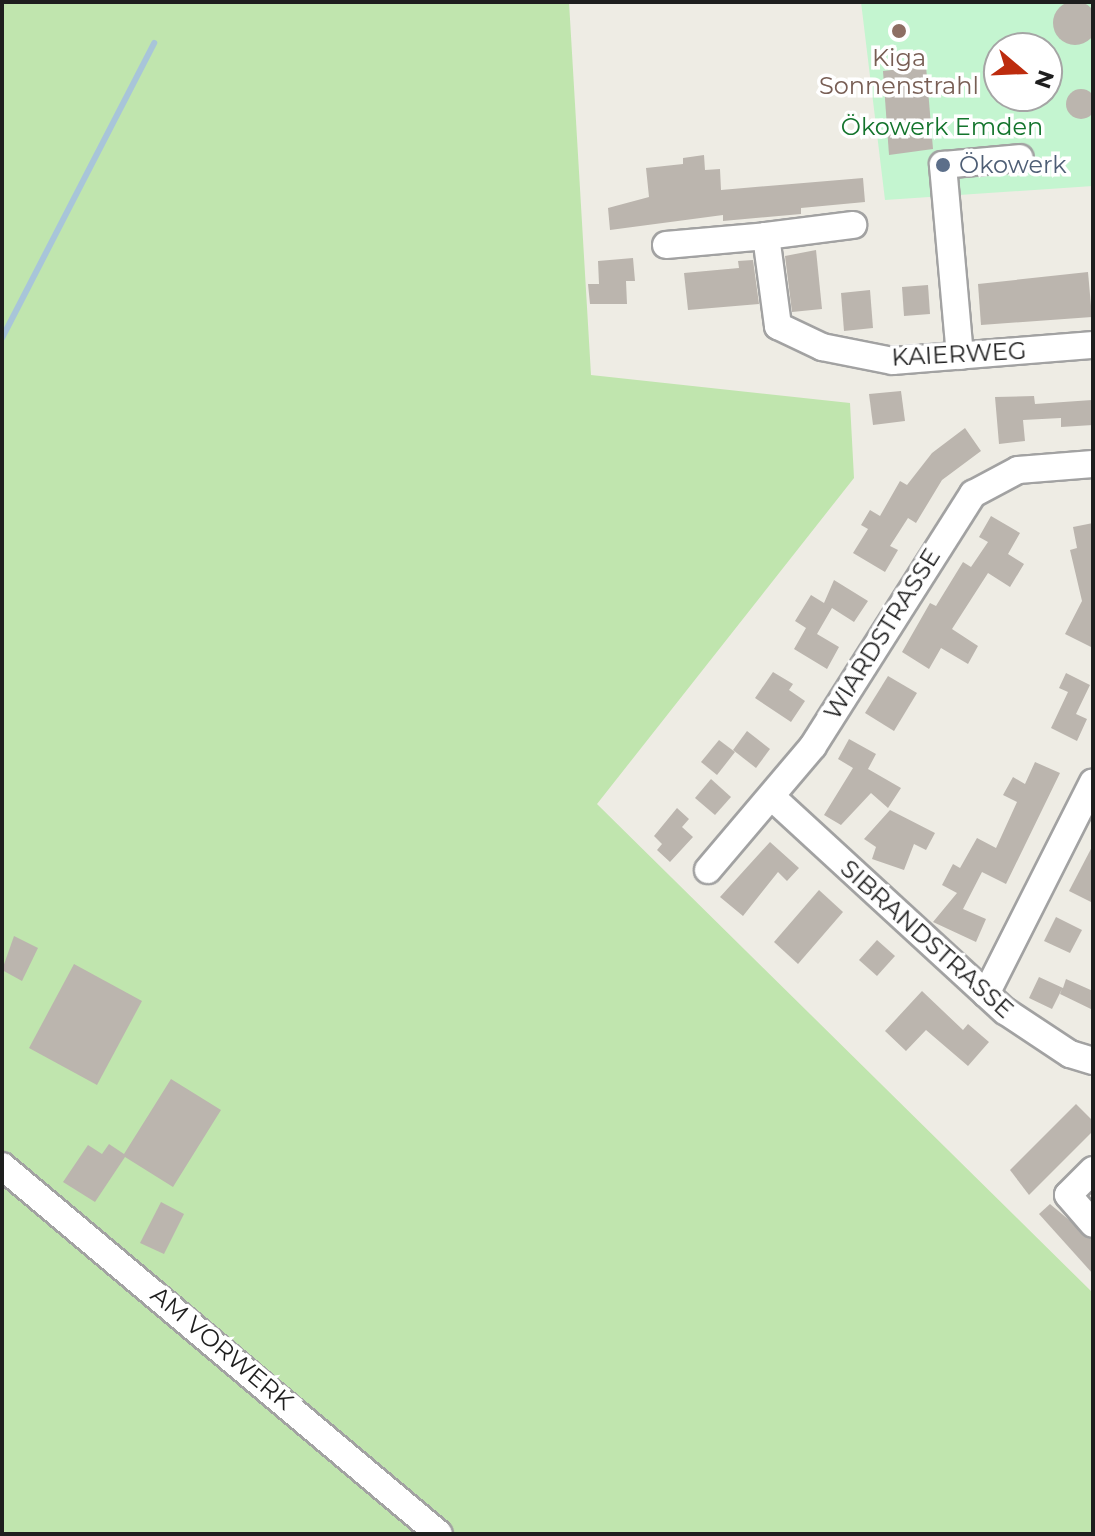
<!DOCTYPE html>
<meta charset="utf-8">
<style>
body{margin:0}
#map{position:relative;width:1095px;height:1536px;overflow:hidden;background:#eeece4;font-family:Montserrat,sans-serif}
div>[style]{position:absolute}
[style*='--x']{left:calc(var(--x)*1px);top:calc(var(--y)*1px);width:calc(var(--w)*1px);rotate:calc(var(--a)*1deg)}
.grass>*{inset:0;background:#c0e5ae}
.park>*{inset:0;background:#c4f5d0}
.stream>*{height:6px;margin:-3px;padding:0 3px;transform-origin:3px;border-radius:3px;background:#a8c5d9}
.building>*{inset:0;background:#bbb5ae}
.round{border-radius:50%}
.roads{filter:drop-shadow(2px 0 #a2a2a2) drop-shadow(-2px 0 #a2a2a2) drop-shadow(0 2px #a2a2a2) drop-shadow(0 -2px #a2a2a2)}
.minor>*{height:26px;margin:-13px;padding:0 13px;transform-origin:13px;border-radius:13px;background:#fff}
.dots>*{width:22px;height:22px;translate:-50% -50%;box-sizing:border-box;border:4px solid #fff;border-radius:50%}
span{translate:-50% -50%;white-space:nowrap;text-align:center;line-height:1.15;-webkit-text-stroke:7px #fff;paint-order:stroke}
.education-label{font-size:24px;color:#785e54}
.park-label{font-size:24px;color:#13742c}
.service-label{font-size:24px;color:#4e5e75}
.left{translate:0 -50%;text-align:left}
.street-label{font-size:24px;color:#1e1e1e}
.frame{position:absolute;inset:0;border:4px solid #1e1e1e;pointer-events:none}
.north{position:absolute;left:983px;top:32px;width:80px;height:80px;box-sizing:border-box;background:#fff;border:2px solid #a5a5a5;border-radius:50%;rotate:109deg;font-size:22px;font-weight:700;line-height:32px;text-align:center;color:#1e1e1e}
.north::after{content:'';display:block;margin:auto;width:28px;height:36px;background:#bd2c0e;clip-path:polygon(50% 0,100% 100%,50% 72%,0 100%)}
</style>
<div id="map">
<div class="grass">
<i style="clip-path:polygon(2px 2px,569px 2px,591px 375px,850px 403px,854px 478px,597px 804px,1093px 1293px,1093px 1534px,2px 1534px)"></i>
</div>
<div class="park">
<i style="clip-path:polygon(evenodd,861px 2px,1093px 2px,1093px 186px,885px 200px,861px 2px,999px 48px,1047px 48px,1047px 96px,999px 96px,999px 48px)"></i>
</div>
<div class="stream">
<i style="--x:2;--y:338;--w:332;--a:-62.7"></i>
</div>
<div class="building">
<i class="round" style="left:1053px;top:1px;width:44px;height:44px"></i>
<i style="clip-path:polygon(926px 66px,933px 149px,889px 155px,883px 71px)"></i>
<i class="round" style="left:1066px;top:89px;width:30px;height:30px"></i>
<i style="clip-path:polygon(704px 155px,705px 170px,720px 169px,721px 190px,863px 178px,865px 202px,801px 208px,801px 214px,723px 221px,723px 215px,610px 230px,608px 208px,649px 197px,646px 168px,683px 164px,683px 158px)"></i>
<i style="clip-path:polygon(816px 250px,822px 309px,792px 312px,785px 256px)"></i>
<i style="clip-path:polygon(633px 258px,635px 281px,626px 281px,627px 304px,590px 304px,588px 284px,599px 284px,598px 261px)"></i>
<i style="clip-path:polygon(753px 260px,759px 304px,688px 310px,684px 273px,739px 268px,738px 261px)"></i>
<i style="clip-path:polygon(1088px 272px,1092px 317px,981px 325px,978px 284px)"></i>
<i style="clip-path:polygon(928px 285px,930px 314px,904px 316px,902px 287px)"></i>
<i style="clip-path:polygon(870px 290px,873px 328px,844px 331px,841px 293px)"></i>
<i style="clip-path:polygon(901px 391px,905px 421px,873px 425px,869px 394px)"></i>
<i style="clip-path:polygon(1034px 396px,1035px 404px,1092px 400px,1093px 425px,1061px 427px,1061px 418px,1023px 420px,1025px 441px,999px 444px,995px 397px)"></i>
<i style="clip-path:polygon(965px 428px,981px 451px,942px 480px,916px 523px,908px 518px,890px 546px,898px 550px,885px 572px,853px 553px,868px 529px,861px 525px,870px 510px,880px 516px,900px 481px,907px 485px,932px 453px)"></i>
<i style="clip-path:polygon(991px 516px,1020px 533px,1008px 554px,1024px 564px,1010px 587px,988px 573px,952px 629px,978px 646px,968px 664px,941px 648px,929px 669px,902px 652px,930px 603px,936px 606px,963px 562px,971px 567px,988px 542px,979px 537px)"></i>
<i style="clip-path:polygon(1093px 523px,1093px 648px,1065px 634px,1082px 601px,1070px 550px,1077px 548px,1073px 527px)"></i>
<i style="clip-path:polygon(834px 580px,868px 601px,854px 622px,832px 608px,817px 634px,839px 647px,827px 669px,794px 649px,806px 628px,795px 621px,811px 595px,824px 603px)"></i>
<i style="clip-path:polygon(773px 672px,793px 684px,789px 690px,805px 701px,791px 722px,755px 698px)"></i>
<i style="clip-path:polygon(1066px 673px,1090px 685px,1076px 714px,1087px 719px,1077px 741px,1051px 728px,1068px 692px,1059px 688px)"></i>
<i style="clip-path:polygon(888px 676px,917px 693px,894px 731px,865px 713px)"></i>
<i style="clip-path:polygon(747px 731px,770px 749px,756px 768px,733px 750px)"></i>
<i style="clip-path:polygon(849px 739px,876px 754px,868px 769px,901px 788px,888px 808px,871px 793px,841px 825px,824px 815px,853px 768px,838px 759px)"></i>
<i style="clip-path:polygon(719px 740px,735px 752px,717px 775px,701px 762px)"></i>
<i style="clip-path:polygon(1035px 762px,1060px 773px,1006px 884px,982px 872px,963px 909px,986px 919px,976px 942px,933px 922px,957px 893px,942px 885px,953px 864px,960px 868px,977px 838px,996px 848px,1017px 802px,1003px 795px,1013px 777px,1025px 784px)"></i>
<i style="clip-path:polygon(711px 779px,731px 797px,715px 815px,695px 798px)"></i>
<i style="clip-path:polygon(677px 808px,689px 819px,682px 827px,693px 837px,670px 862px,657px 850px,662px 844px,654px 836px)"></i>
<i style="clip-path:polygon(890px 810px,935px 833px,926px 850px,914px 844px,904px 870px,872px 859px,876px 847px,864px 839px)"></i>
<i style="clip-path:polygon(770px 842px,799px 868px,787px 881px,778px 872px,743px 916px,720px 897px)"></i>
<i style="clip-path:polygon(1093px 845px,1093px 903px,1069px 891px)"></i>
<i style="clip-path:polygon(819px 890px,843px 912px,798px 964px,774px 942px)"></i>
<i style="clip-path:polygon(1056px 917px,1082px 930px,1070px 953px,1044px 941px)"></i>
<i style="clip-path:polygon(14px 936px,38px 948px,22px 981px,2px 970px)"></i>
<i style="clip-path:polygon(877px 940px,895px 956px,877px 976px,859px 960px)"></i>
<i style="clip-path:polygon(74px 964px,142px 1001px,97px 1085px,29px 1048px)"></i>
<i style="clip-path:polygon(1039px 977px,1063px 988px,1066px 979px,1093px 991px,1093px 1010px,1060px 994px,1062px 989px,1052px 1009px,1029px 998px)"></i>
<i style="clip-path:polygon(922px 991px,963px 1030px,968px 1024px,989px 1042px,968px 1066px,926px 1030px,906px 1051px,885px 1031px)"></i>
<i style="clip-path:polygon(171px 1079px,221px 1110px,173px 1187px,125px 1157px,95px 1202px,63px 1182px,88px 1145px,102px 1154px,109px 1144px,124px 1154px)"></i>
<i style="clip-path:polygon(1076px 1104px,1093px 1121px,1093px 1131px,1029px 1195px,1010px 1170px)"></i>
<i style="clip-path:polygon(161px 1202px,184px 1214px,164px 1254px,140px 1243px)"></i>
<i style="clip-path:polygon(1050px 1204px,1093px 1240px,1093px 1274px,1039px 1214px)"></i>
</div>
<div class="roads">
<div class="minor">
<i style="--x:766;--y:236;--w:88;--a:-7.2"></i>
<i style="--x:666;--y:245;--w:100;--a:-5.1"></i>
<i style="--x:766;--y:236;--w:91;--a:82.4"></i>
<i style="--x:778;--y:326;--w:49;--a:25.5"></i>
<i style="--x:822;--y:347;--w:72;--a:11.2"></i>
<i style="--x:893;--y:361;--w:201;--a:-4.6"></i>
<i style="--x:960;--y:356;--w:192;--a:-95.1"></i>
<i style="--x:943;--y:165;--w:77;--a:-5.2"></i>
<i style="--x:773;--y:798;--w:315;--a:42.6"></i>
<i style="--x:1005;--y:1011;--w:78;--a:33.5"></i>
<i style="--x:1070;--y:1054;--w:24;--a:17"></i>
<i style="--x:708;--y:870;--w:162;--a:-49.7"></i>
<i style="--x:813;--y:746;--w:299;--a:-57.6"></i>
<i style="--x:973;--y:494;--w:51;--a:-28.1"></i>
<i style="--x:1018;--y:470;--w:75;--a:-4.6"></i>
<i style="--x:986;--y:994;--w:237;--a:-63.2"></i>
<i style="--x:2;--y:1166;--w:571;--a:40.1"></i>
<i style="--x:1093;--y:1170;--w:35;--a:135"></i>
<i style="--x:1068;--y:1195;--w:38;--a:49"></i>
</div>
</div>
<div class="dots">
<i style="left:899px;top:31px;background:#8d6e63"></i>
<i style="left:943px;top:165px;background:#5c6f8a"></i>
</div>
<div class="education-label">
<span style="left:899px;top:72px">Kiga<br>Sonnenstrahl</span>
</div>
<div class="park-label">
<span style="left:942px;top:127px">Ökowerk Emden</span>
</div>
<div class="service-label">
<span class="left" style="left:959px;top:165px">Ökowerk</span>
</div>
<div class="street-label">
<span style="left:959px;top:354px;rotate:-3deg">KAIERWEG</span>
<span style="left:882px;top:634px;rotate:-58deg">WIARDSTRASSE</span>
<span style="left:927px;top:939px;rotate:42deg">SIBRANDSTRASSE</span>
<span style="left:222px;top:1348px;rotate:40deg">AM VORWERK</span>
</div>
<div class="frame"></div>
<div class="north">N</div>
</div>
